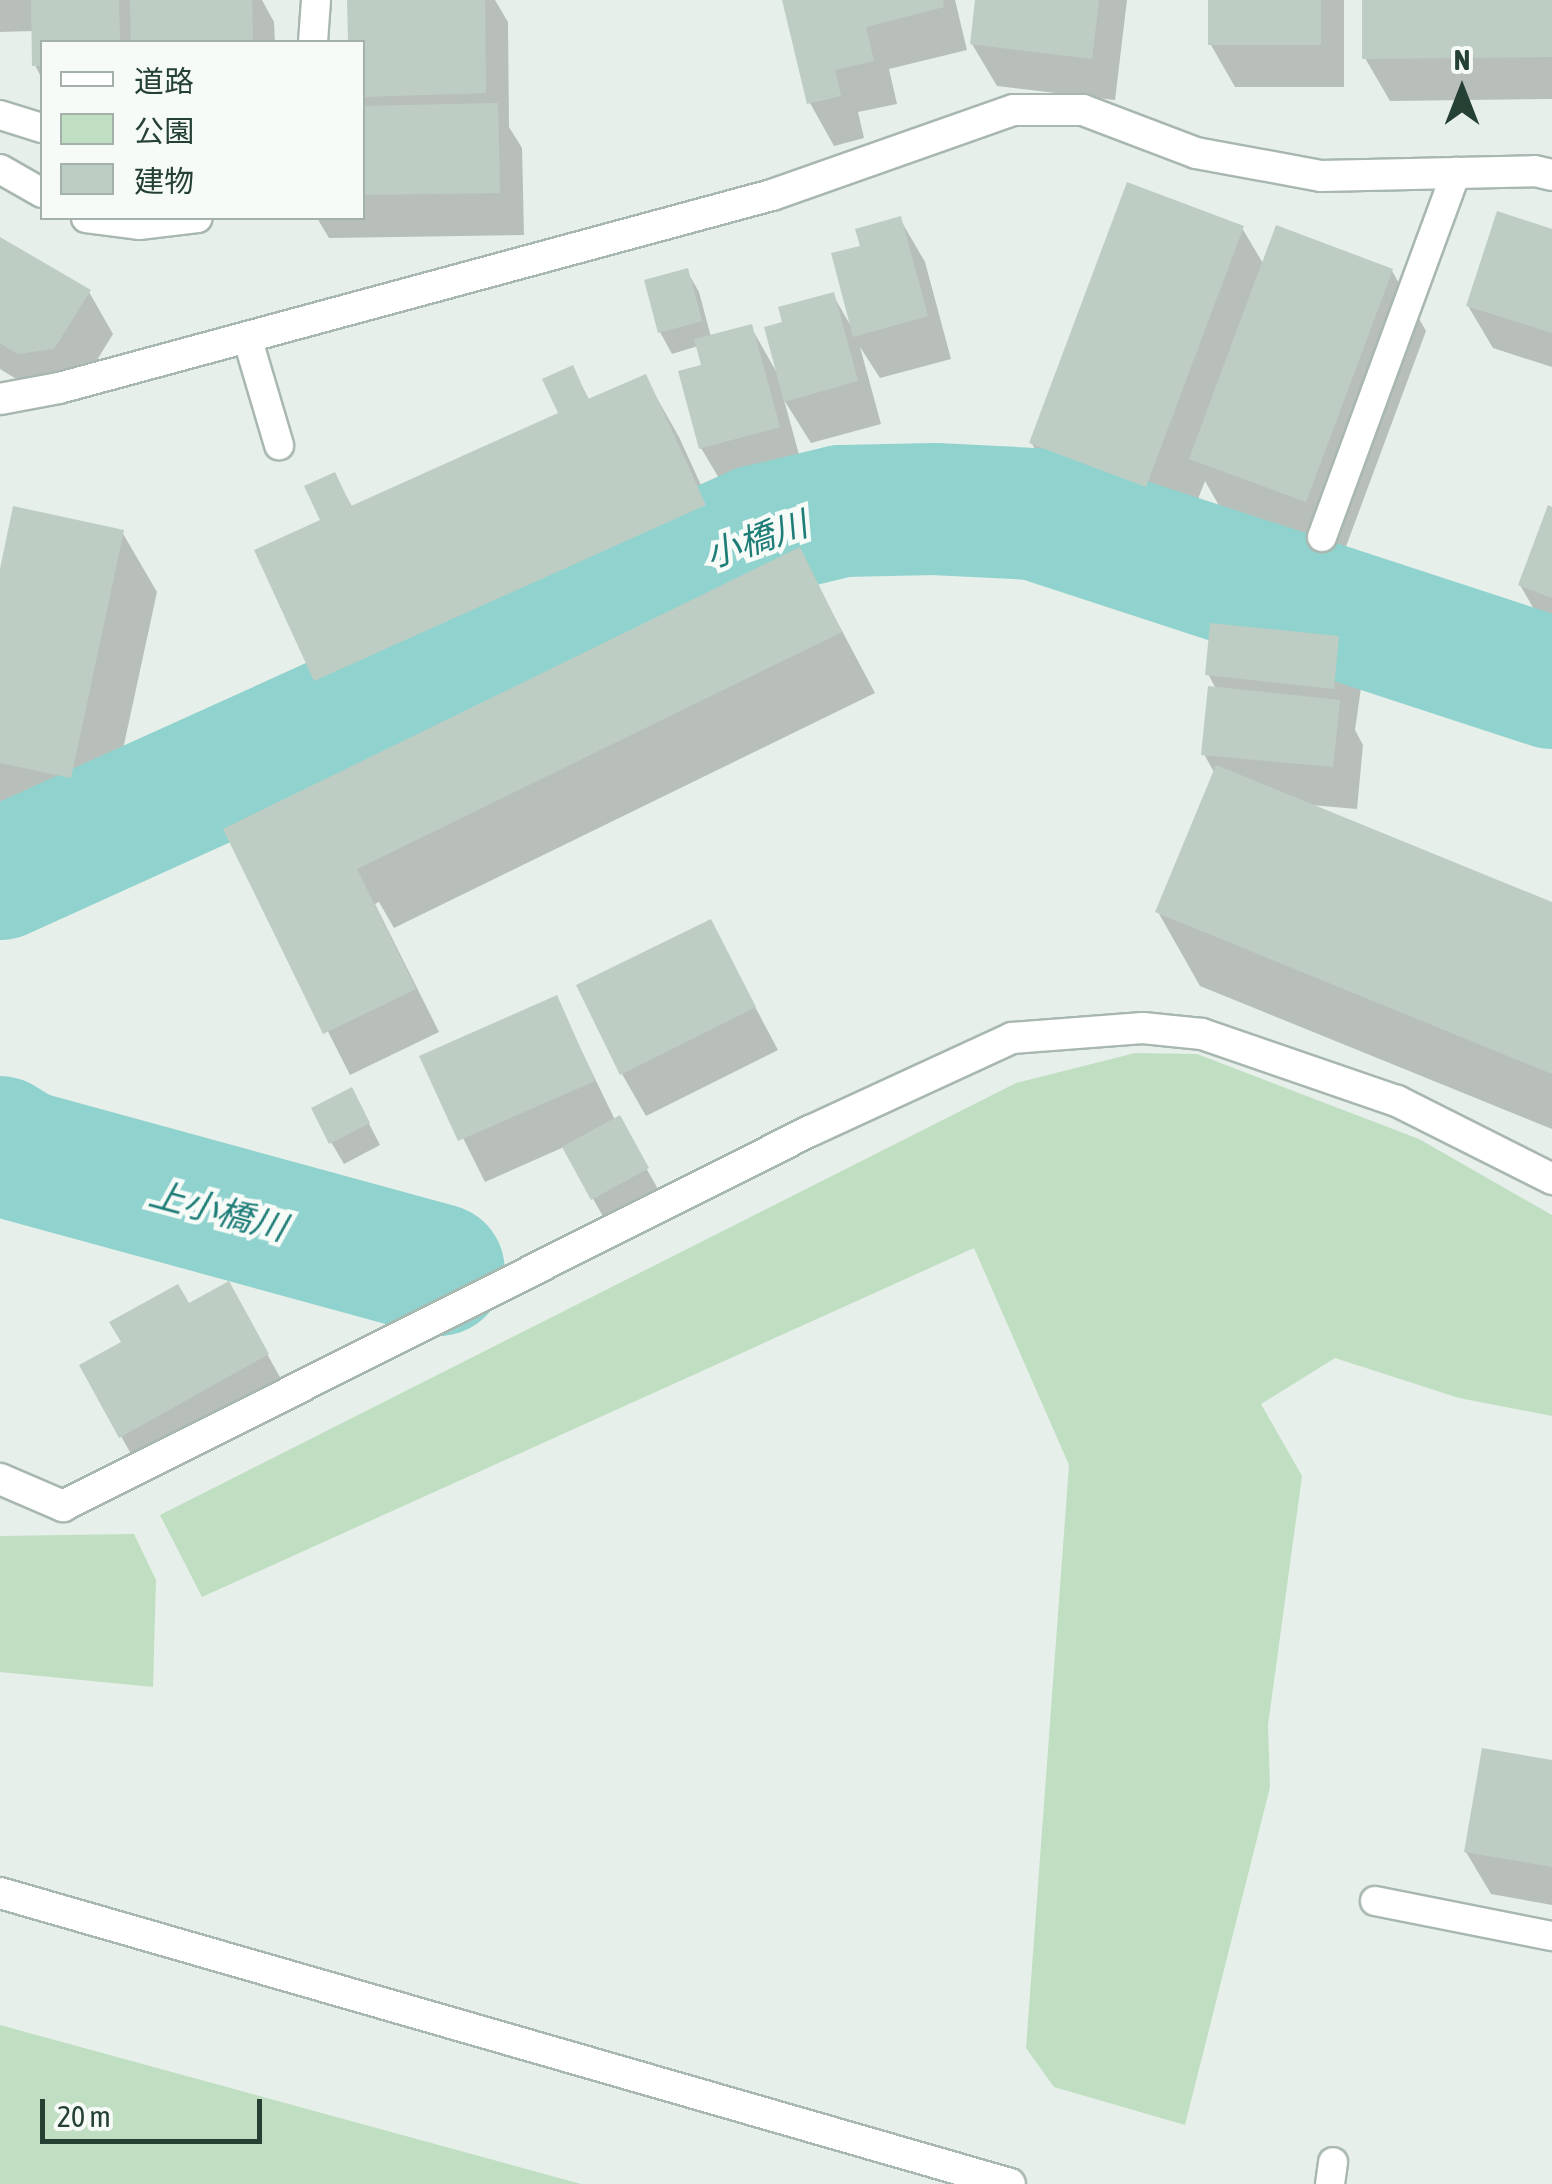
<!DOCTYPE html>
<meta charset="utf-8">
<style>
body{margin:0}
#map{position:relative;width:1552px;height:2184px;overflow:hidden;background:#e6efe9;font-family:"Asap Condensed","Noto Sans JP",sans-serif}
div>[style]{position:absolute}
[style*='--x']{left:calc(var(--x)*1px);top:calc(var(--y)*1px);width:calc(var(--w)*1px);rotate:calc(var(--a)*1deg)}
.green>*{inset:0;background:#c0dfc2}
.shadow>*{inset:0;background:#0003}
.river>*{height:132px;margin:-66px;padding:0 66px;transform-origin:66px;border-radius:66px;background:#90d2ce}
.building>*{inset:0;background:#becdc4}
.roads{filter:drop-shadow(2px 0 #a8b7af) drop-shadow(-2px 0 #a8b7af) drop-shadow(0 2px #a8b7af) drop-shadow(0 -2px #a8b7af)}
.service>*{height:28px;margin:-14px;padding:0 14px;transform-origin:14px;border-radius:14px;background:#fff}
.minor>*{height:30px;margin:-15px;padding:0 15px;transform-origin:15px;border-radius:15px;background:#fff}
.tertiary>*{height:30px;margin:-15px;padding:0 15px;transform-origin:15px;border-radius:15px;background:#fff}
span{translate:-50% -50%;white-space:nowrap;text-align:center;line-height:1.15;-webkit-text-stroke:9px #f7fbf8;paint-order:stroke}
.water-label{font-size:35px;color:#1f7d78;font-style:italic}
.legend{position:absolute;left:40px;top:40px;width:325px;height:180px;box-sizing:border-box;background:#f7fbf8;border:2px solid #a3b1aa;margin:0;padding:12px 18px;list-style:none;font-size:30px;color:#254134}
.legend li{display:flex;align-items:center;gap:20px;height:50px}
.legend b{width:50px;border:2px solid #a3b1aa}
.north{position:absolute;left:1412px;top:40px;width:100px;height:100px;-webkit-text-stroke:8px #f7fbf8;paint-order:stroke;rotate:0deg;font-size:28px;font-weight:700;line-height:40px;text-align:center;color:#254134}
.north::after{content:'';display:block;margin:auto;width:35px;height:45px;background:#254134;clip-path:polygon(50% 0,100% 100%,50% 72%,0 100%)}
.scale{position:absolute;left:40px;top:2099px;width:222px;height:45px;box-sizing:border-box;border:5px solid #254134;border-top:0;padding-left:12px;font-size:30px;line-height:35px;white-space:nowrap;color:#254134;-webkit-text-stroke:8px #f7fbf8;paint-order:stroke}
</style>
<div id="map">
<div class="green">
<i style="clip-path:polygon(1135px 1053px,1197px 1054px,1419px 1139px,1552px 1215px,1552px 1416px,1459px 1398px,1335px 1358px,1261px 1404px,1302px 1476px,1268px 1725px,1270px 1787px,1185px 2125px,1054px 2087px,1026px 2048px,1069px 1465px,974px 1248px,202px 1597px,160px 1515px,1016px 1083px)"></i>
<i style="clip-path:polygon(134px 1534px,156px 1580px,153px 1687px,0 1672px,0 1536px)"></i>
<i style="clip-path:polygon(0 2025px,581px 2184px,0 2184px)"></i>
</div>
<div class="shadow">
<i style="clip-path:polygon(0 0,262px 0,274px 22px,275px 42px,42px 42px,42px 79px,35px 65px,34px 31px,0 32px)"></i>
<i style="clip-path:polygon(349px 0,495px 0,508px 22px,509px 127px,522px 148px,524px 235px,329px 238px,317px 218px,362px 218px,362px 42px,350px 42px)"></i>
<i style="clip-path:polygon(784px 0,955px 0,967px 50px,889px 69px,897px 104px,858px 112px,864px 138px,834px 146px,810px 103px)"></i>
<i style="clip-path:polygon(978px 0,1127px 0,1115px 100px,997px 86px,972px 44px)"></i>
<i style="clip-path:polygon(1211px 0,1344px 0,1344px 87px,1235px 87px,1211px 45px)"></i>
<i style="clip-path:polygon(1364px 0,1552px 0,1552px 99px,1390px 101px,1365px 58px)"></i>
<i style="clip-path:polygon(900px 219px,925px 262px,951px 359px,880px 378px,860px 347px,881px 424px,811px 443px,784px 400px,803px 469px,726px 490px,701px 448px,704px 367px,698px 346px,672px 354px,660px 332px,687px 271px,699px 292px,711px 337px,751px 327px,777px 373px,785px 324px,833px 295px,852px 328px,863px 248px)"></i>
<i style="clip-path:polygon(1242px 228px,1264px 265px,1392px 271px,1426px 331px,1341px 560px,1226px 518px,1205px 481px,1180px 545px,1066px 502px,1031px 442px)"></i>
<i style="clip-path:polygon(1552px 232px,1552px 367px,1493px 348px,1468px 306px)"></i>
<i style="clip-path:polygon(0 238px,89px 292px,113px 334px,78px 391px,44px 396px,0 369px)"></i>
<i style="clip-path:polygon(572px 368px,590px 401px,645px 377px,679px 437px,738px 566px,351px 740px,316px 680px,257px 551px,323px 521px,334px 475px,353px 508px,561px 414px)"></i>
<i style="clip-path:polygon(1552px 510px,1552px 630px,1545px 628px,1520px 585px)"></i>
<i style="clip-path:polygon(122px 532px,157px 592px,104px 837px,0 815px,0 581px)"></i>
<i style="clip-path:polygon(799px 550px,875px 693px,394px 928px,379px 902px,375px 904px,439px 1032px,350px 1075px,226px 830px)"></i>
<i style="clip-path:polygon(1338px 638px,1362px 681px,1355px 730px,1363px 745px,1357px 809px,1311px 805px,1552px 905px,1552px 1129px,1200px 986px,1158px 912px,1215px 774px,1204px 754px,1216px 689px,1208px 674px)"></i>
<i style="clip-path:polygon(710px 922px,778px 1050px,646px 1116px,622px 1074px)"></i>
<i style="clip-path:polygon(556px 998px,615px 1120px,619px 1119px,659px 1191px,605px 1220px,564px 1147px,485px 1182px,423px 1058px)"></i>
<i style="clip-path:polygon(363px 1112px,380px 1145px,344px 1164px,331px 1142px)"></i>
<i style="clip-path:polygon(188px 1307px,252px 1327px,291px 1397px,145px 1479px,121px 1436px)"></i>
<i style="clip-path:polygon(1552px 1763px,1552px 1905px,1491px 1894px,1466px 1852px)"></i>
</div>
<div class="river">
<i style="--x:0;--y:874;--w:832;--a:-24.35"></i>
<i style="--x:758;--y:531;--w:86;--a:-13.4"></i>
<i style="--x:842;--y:511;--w:93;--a:-1.2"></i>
<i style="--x:935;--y:509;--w:100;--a:2.9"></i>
<i style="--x:1035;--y:514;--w:544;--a:18.1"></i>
<i style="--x:0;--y:1142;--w:26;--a:32"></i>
<i style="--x:22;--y:1156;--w:432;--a:15.3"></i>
</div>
<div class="building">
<i style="clip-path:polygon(31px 0,119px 0,120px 42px,42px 42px,42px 66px,32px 66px)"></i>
<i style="clip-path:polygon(130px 0,252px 0,253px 42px,131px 42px)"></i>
<i style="clip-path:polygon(347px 0,485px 0,486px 93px,362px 97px,362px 42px,348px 42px)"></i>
<i style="clip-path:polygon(782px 0,943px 0,944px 7px,866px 27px,874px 61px,835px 70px,841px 96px,807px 104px)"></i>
<i style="clip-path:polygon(975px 0,1099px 0,1092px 59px,970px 44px)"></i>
<i style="clip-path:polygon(1208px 0,1321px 0,1321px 45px,1208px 45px)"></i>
<i style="clip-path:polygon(1362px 0,1552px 0,1552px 57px,1362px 59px)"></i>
<i style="clip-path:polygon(498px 103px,500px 193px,362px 195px,362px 106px)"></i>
<i style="clip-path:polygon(1127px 182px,1244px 226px,1146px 487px,1029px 443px)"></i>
<i style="clip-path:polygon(1497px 211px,1552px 229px,1552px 333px,1466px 306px)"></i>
<i style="clip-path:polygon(901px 216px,928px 316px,853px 337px,831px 253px,860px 246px,855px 229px)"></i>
<i style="clip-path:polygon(1276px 225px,1393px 269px,1306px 502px,1189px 459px)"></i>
<i style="clip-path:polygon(0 237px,91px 290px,54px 349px,17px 354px,0 343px)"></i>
<i style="clip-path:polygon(688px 268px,702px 321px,658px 333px,644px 280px)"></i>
<i style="clip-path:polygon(834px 292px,858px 381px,784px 402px,764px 327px,782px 322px,778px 307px)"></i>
<i style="clip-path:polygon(752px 324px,780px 427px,699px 449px,678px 371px,701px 365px,694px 339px)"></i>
<i style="clip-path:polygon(573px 365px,588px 399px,646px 374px,706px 505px,314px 681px,254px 550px,320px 520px,304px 486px,335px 472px,351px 506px,558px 413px,542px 379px)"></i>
<i style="clip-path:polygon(1548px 505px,1552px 507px,1552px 598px,1518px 585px)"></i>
<i style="clip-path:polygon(13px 506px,124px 530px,71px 778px,0 763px,0 569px)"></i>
<i style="clip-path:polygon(800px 547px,842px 632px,357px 869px,416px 989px,323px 1034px,223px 829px)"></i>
<i style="clip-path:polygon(1210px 623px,1339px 636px,1334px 689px,1205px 675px)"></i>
<i style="clip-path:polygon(1208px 686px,1340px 700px,1333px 767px,1201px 755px)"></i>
<i style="clip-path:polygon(1216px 765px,1552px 902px,1552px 1074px,1155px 912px)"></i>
<i style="clip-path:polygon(711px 919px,756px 1007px,620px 1075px,576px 985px)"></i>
<i style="clip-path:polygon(557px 995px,595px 1081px,458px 1141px,419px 1056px)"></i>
<i style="clip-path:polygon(352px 1087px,370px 1123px,329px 1144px,311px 1108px)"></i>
<i style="clip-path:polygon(620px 1115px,649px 1168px,591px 1200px,562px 1147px)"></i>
<i style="clip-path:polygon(229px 1281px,269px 1354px,119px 1438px,79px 1365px,121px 1342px,109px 1322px,178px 1284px,189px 1303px)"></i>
<i style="clip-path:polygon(1482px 1748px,1552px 1760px,1552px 1867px,1464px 1852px)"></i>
</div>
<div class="roads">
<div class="service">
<i style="--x:313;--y:42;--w:42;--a:-85.9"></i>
<i style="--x:0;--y:115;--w:44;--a:17.2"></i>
<i style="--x:0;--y:169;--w:48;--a:29.7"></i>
<i style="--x:86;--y:218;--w:53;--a:7.5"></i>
<i style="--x:139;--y:225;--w:59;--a:-6.8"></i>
<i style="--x:247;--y:337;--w:113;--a:73.5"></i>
<i style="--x:1322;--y:537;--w:389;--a:-69.8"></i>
<i style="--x:1375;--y:1901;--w:180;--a:11.2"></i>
<i style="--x:1330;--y:2184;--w:22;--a:-82"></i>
</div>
<div class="minor">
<i style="--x:0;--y:399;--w:60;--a:-10.6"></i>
<i style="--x:59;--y:388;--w:739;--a:-15.15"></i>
<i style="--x:772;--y:195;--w:256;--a:-19.4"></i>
<i style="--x:1014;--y:110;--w:69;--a:0"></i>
<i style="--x:1083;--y:110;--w:121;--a:20.8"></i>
<i style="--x:1196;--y:153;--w:127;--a:10.4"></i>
<i style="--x:1321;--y:176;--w:214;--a:-1.3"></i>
<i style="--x:1535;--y:171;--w:17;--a:13"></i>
<i style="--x:0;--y:1479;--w:69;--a:23.2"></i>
<i style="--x:63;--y:1506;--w:836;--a:-26.66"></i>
<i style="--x:810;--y:1131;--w:222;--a:-24.7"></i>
<i style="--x:1012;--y:1038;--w:131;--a:-4.4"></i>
<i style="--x:1143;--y:1028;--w:59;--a:5.8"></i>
<i style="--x:1202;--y:1034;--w:206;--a:19"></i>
<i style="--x:1397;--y:1101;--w:174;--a:26.7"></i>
</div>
<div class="tertiary">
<i style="--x:0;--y:1893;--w:1051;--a:16.07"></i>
</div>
</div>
<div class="water-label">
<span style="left:756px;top:539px;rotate:-19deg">小橋川</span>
<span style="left:218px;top:1210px;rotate:15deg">上小橋川</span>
</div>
<ul class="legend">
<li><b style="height:12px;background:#fff"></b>道路</li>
<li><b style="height:28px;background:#c0dfc2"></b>公園</li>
<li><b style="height:28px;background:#becdc4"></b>建物</li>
</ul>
<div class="north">N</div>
<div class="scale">20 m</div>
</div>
